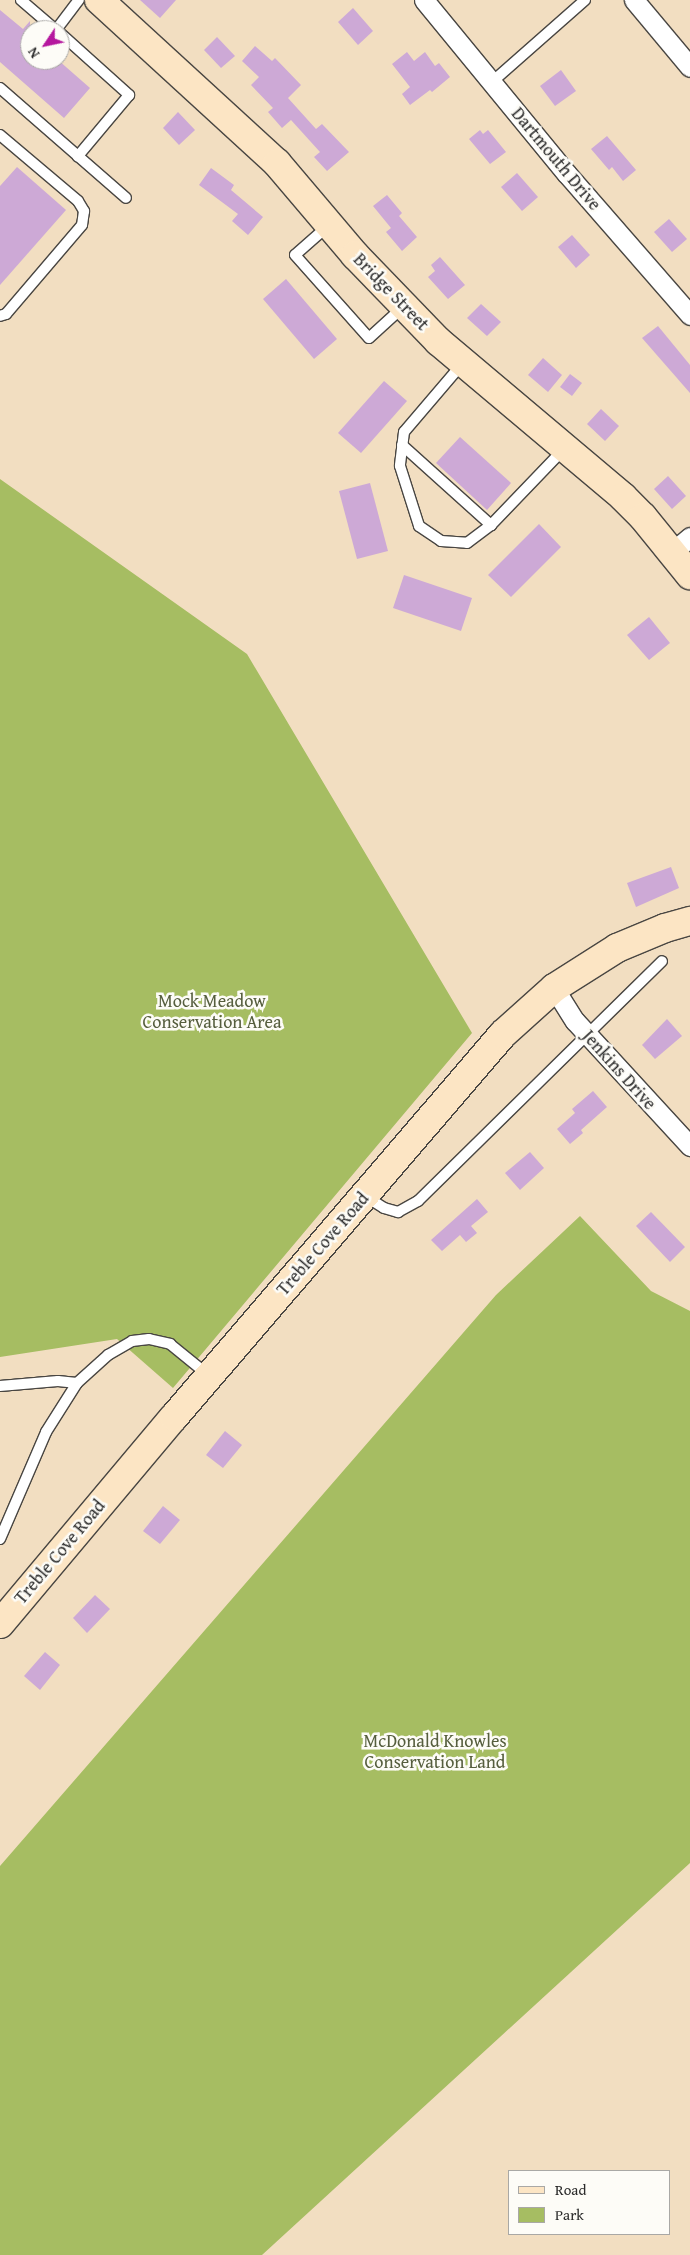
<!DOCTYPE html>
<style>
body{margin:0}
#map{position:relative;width:690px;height:2255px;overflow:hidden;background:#f2dec1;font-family:"Gentium Book Plus",serif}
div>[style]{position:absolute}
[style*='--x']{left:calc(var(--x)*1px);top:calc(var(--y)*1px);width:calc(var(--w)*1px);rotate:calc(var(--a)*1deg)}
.green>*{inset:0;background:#a6bd62}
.building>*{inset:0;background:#cda9d6}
.roads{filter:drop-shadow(1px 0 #494642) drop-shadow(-1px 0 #494642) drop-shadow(0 1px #494642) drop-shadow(0 -1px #494642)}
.service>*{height:10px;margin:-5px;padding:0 5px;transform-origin:5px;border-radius:5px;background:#fff}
.minor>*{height:19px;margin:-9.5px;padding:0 9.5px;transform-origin:9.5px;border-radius:9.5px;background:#fff}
.secondary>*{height:28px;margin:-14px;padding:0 14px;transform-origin:14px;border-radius:14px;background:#fce5c4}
span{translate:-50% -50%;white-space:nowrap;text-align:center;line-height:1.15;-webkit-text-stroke:5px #fdfcf7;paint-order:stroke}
.street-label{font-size:18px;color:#2b2b2b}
.park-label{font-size:18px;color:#565e3e}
.legend{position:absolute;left:508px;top:2170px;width:162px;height:65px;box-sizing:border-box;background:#fdfcf7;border:1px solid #a9a8a5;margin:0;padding:6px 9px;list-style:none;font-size:15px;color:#2b2b2b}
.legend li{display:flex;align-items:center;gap:10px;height:25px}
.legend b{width:25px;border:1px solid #a9a8a5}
.north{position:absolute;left:20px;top:20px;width:50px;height:50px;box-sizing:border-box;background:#fdfcf7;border:1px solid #a9a8a5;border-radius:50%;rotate:236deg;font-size:14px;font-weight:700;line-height:20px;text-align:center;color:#2b2b2b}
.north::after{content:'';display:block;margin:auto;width:18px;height:22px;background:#b5179e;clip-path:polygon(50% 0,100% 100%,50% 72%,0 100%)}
</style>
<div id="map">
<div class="green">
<i style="clip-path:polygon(0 479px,247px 654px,472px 1033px,173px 1388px,117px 1339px,0 1357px)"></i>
<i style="clip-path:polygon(580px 1216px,651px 1291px,690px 1311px,690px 1863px,262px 2255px,0 2255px,0 1866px,496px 1295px)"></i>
</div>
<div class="building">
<i style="clip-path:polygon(140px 0,176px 0,160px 18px)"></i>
<i style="clip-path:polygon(353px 8px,373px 31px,358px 45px,338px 22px)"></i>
<i style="clip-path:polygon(0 10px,23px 29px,30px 21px,30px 60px,58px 60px,90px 88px,64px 118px,0 62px)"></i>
<i style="clip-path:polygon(217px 37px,235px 56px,221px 68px,204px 50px)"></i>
<i style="clip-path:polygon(255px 46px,272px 61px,275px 58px,301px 85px,288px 98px,316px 129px,322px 124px,349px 152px,327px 171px,314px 157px,320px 152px,291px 120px,282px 128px,268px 112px,273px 108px,251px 85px,259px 77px,242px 61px)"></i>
<i style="clip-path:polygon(407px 52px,414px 61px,425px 52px,435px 66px,439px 63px,450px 77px,432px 92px,430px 90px,410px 105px,402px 94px,410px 87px,392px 64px)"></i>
<i style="clip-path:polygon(561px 70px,576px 91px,555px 106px,540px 86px)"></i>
<i style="clip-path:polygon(178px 112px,195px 130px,179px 145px,163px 128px)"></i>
<i style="clip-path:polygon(480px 130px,483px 134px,488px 130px,506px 152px,490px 164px,469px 139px)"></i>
<i style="clip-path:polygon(607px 136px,636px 170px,623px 181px,612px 167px,609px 170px,591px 149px)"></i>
<i style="clip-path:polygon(17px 167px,66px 210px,0 285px,0 186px)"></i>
<i style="clip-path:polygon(211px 168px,234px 185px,231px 190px,263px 217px,248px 235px,232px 221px,238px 214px,199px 185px)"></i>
<i style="clip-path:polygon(517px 173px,538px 197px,522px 211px,501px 187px)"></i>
<i style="clip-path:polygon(387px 195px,402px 213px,399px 216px,417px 237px,402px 251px,386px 232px,391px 228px,373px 206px)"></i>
<i style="clip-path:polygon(669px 219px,687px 239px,672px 252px,654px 232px)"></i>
<i style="clip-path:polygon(572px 235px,590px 255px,576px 268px,558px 247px)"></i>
<i style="clip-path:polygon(440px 257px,465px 285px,448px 299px,428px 277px,435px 271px,431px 265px)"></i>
<i style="clip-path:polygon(286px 279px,337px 339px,314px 359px,263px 299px)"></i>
<i style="clip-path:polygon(481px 304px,501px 322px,487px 336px,467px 318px)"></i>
<i style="clip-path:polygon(658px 326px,690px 365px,690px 393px,642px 338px)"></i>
<i style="clip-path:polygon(543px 358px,562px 375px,548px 392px,528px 375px)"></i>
<i style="clip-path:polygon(570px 374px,582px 383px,572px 396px,560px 387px)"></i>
<i style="clip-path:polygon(384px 381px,407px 401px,361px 453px,338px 433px)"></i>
<i style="clip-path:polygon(601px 409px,619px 426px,605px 441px,587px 424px)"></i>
<i style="clip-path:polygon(460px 437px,511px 483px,487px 510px,436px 463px)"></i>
<i style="clip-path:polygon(668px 476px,686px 496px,672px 509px,654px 489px)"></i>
<i style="clip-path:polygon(370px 483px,388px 551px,357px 559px,339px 491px)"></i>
<i style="clip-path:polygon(539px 524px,561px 547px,511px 597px,488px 575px)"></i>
<i style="clip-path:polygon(404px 575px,472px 598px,461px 631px,393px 608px)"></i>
<i style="clip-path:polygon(649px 617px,670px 643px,649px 660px,627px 635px)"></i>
<i style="clip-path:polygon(671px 867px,679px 888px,636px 907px,627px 883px)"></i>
<i style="clip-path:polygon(667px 1019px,682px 1036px,655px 1059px,642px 1045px)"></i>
<i style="clip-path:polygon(593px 1091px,607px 1107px,581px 1130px,583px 1133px,570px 1144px,557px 1129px,575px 1113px,572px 1109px)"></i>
<i style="clip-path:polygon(530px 1152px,544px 1168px,520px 1190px,505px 1173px)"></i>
<i style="clip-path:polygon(477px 1199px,488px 1212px,471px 1226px,477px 1233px,466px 1242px,460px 1235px,442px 1251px,431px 1240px)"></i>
<i style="clip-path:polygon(651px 1212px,685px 1247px,670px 1262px,636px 1226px)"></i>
<i style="clip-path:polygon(225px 1431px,242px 1445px,223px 1468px,206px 1455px)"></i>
<i style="clip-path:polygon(163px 1506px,180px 1520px,160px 1544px,143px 1531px)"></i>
<i style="clip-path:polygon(95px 1595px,110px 1609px,87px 1633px,73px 1618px)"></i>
<i style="clip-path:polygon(45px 1652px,60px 1665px,40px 1690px,24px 1676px)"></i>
</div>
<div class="roads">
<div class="service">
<i style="--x:21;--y:0;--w:46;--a:40.6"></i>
<i style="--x:56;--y:30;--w:38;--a:-53"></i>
<i style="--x:60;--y:33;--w:93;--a:41.9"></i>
<i style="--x:129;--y:95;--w:80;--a:129.9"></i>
<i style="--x:492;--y:82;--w:124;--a:-41.4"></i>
<i style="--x:0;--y:88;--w:167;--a:41.1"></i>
<i style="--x:0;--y:135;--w:102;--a:40.2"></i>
<i style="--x:78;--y:201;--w:12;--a:59"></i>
<i style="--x:84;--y:211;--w:14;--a:98"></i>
<i style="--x:82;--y:225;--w:117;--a:130.5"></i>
<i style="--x:6;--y:314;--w:6;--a:162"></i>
<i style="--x:329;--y:225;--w:45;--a:138.6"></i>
<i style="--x:295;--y:255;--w:111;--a:48.3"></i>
<i style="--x:369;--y:338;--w:46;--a:-42.4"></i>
<i style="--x:462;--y:364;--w:89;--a:130.5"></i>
<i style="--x:404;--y:432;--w:34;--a:97"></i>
<i style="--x:400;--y:466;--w:63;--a:72.4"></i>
<i style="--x:419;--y:526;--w:27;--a:34"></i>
<i style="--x:441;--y:541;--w:26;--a:4"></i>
<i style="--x:467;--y:543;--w:30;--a:-37"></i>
<i style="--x:491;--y:525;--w:105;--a:-46.2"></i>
<i style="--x:402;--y:445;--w:120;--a:42"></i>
<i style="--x:365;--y:1196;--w:22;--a:32"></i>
<i style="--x:384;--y:1208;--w:15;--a:16"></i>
<i style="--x:398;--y:1212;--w:23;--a:-29"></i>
<i style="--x:418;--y:1201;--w:342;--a:-44.5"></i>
<i style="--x:0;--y:1386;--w:58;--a:-4.9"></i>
<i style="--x:58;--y:1381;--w:19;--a:6"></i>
<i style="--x:0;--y:1539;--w:116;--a:-66.7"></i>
<i style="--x:46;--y:1432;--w:58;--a:-57.7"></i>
<i style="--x:77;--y:1383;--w:42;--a:-42.1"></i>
<i style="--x:108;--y:1355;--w:28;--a:-30"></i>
<i style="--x:132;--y:1341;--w:17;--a:-7"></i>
<i style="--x:149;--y:1339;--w:22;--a:13"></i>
<i style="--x:170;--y:1344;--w:49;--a:39.2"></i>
</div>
<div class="minor">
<i style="--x:424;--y:0;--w:225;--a:50.6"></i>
<i style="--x:567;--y:174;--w:187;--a:48.9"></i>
<i style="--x:634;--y:0;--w:87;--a:50.1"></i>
<i style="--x:671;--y:553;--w:25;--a:-40"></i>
<i style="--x:554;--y:988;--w:39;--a:58"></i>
<i style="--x:575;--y:1021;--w:170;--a:47.4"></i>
</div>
<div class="secondary">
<i style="--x:99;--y:0;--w:241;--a:42.5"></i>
<i style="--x:277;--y:163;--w:121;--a:49.7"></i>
<i style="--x:355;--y:255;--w:120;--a:46"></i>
<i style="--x:438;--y:341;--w:242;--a:40.1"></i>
<i style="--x:623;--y:497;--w:28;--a:45"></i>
<i style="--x:643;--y:517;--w:75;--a:51"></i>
<i style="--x:0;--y:1624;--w:270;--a:-50"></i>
<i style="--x:174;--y:1417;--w:505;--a:-49.34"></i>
<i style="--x:503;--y:1034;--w:69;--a:-42"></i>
<i style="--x:554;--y:988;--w:75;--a:-32.4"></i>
<i style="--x:617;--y:948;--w:52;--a:-22.6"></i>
<i style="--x:665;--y:928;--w:26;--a:-16"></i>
</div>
</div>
<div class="street-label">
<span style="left:556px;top:159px;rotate:50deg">Dartmouth Drive</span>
<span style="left:391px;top:292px;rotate:46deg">Bridge Street</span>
<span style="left:619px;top:1070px;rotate:48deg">Jenkins Drive</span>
<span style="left:323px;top:1244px;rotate:-49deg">Treble Cove Road</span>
<span style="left:60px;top:1552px;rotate:-50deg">Treble Cove Road</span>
</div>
<div class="park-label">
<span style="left:212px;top:1012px">Mock Meadow<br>Conservation Area</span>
<span style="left:435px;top:1752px">McDonald Knowles<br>Conservation Land</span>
</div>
<ul class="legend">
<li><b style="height:6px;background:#fce5c4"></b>Road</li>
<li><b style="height:14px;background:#a6bd62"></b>Park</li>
</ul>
<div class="north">N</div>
</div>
